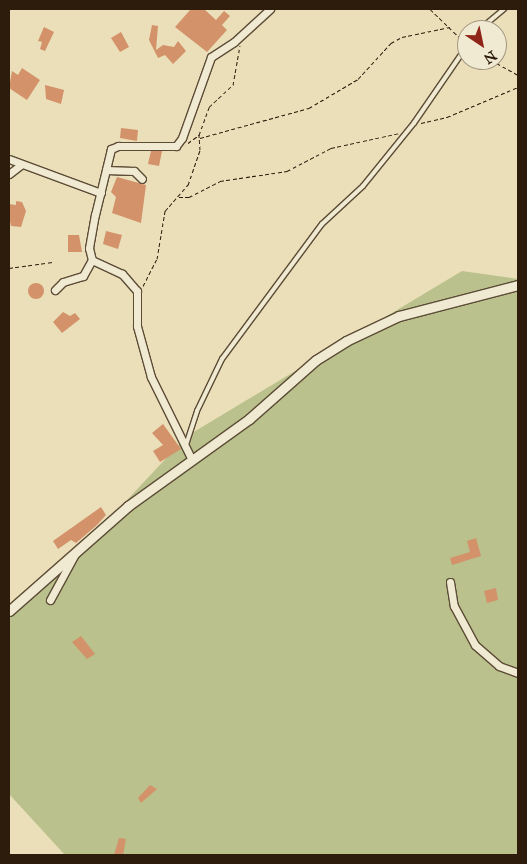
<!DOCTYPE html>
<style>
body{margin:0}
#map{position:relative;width:527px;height:864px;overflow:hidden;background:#eadfb9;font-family:"IM FELL Great Primer",serif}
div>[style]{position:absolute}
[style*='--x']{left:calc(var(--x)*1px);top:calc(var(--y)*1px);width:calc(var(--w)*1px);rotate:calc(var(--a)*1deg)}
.green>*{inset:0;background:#bac18c}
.building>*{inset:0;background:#d39269}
.round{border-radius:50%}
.path>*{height:1px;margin-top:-0.5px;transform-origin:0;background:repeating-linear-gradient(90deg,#2d1b0b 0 4px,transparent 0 6.5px)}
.roads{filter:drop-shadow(1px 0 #5c4c36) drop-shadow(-1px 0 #5c4c36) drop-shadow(0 1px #5c4c36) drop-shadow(0 -1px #5c4c36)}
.service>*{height:4px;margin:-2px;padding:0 2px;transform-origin:2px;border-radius:2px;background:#f1ead2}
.minor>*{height:7px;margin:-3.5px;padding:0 3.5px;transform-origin:3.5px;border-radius:3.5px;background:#f1ead2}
.tertiary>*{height:9px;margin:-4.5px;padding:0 4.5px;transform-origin:4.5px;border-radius:4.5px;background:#f1ead2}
span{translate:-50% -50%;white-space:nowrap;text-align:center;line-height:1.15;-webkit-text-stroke:4px #f1ead2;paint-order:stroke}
.frame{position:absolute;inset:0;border:10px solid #2d1b0b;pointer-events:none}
.north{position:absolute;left:457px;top:20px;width:50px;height:50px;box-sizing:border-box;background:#f1ead2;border:1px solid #a39782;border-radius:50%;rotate:146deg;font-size:14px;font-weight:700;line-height:20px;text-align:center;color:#2d1b0b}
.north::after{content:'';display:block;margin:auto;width:18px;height:22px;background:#8f2418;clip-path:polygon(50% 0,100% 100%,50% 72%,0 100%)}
</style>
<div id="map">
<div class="green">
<i style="clip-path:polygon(462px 271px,518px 279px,518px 855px,65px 855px,9px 794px,9px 610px,82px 548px,187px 436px)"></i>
</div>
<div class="building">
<i style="clip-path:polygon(191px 9px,204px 9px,216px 20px,224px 11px,230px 16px,222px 25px,227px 30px,207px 52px,175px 27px)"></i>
<i style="clip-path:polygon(152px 25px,158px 26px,156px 50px,163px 45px,174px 47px,178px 41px,186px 51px,173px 64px,165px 55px,158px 58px,149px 40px)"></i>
<i style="clip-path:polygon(44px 27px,54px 32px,45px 51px,40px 49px,42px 42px,38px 41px)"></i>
<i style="clip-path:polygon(121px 32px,129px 47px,120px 52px,111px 38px)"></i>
<i style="clip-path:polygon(22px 68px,40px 80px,27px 100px,9px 88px,12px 71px,18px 75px)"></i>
<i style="clip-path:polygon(45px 85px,64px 90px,61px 104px,46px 99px)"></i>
<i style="clip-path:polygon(121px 128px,138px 130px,137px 141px,120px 138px)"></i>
<i style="clip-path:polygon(151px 151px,162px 151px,159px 166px,148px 164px)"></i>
<i style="clip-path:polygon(117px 177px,146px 185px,141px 223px,112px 213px,116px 197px,111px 192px)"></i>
<i style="clip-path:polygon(16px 201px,22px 202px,26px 211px,21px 227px,11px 226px,9px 216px,9px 204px,16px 205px)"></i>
<i style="clip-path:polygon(106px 231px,122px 235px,118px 249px,103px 244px)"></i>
<i style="clip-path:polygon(68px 235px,79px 235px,82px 252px,68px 252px)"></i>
<i class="round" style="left:28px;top:283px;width:16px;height:16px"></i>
<i style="clip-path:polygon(63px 312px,70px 316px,75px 313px,80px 319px,62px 333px,53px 322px)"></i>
<i style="clip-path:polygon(163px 424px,181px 449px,160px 462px,153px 451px,163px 445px,152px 433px)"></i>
<i style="clip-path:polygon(101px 507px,106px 515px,97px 525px,76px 543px,71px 540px,58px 549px,53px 541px)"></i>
<i style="clip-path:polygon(476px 538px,481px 556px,452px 565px,450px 558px,470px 552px,467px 541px)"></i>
<i style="clip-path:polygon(496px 588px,498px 600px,487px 603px,484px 591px)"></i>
<i style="clip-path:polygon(81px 636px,95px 654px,87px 659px,72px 642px)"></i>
<i style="clip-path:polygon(150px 785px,157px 789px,141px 803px,138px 798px)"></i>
<i style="clip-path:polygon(119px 838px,126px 839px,123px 855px,114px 855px)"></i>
</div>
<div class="path">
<i style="--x:430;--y:9;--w:47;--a:44.1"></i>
<i style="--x:491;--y:60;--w:31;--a:29"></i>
<i style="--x:421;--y:123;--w:27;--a:-13"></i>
<i style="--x:447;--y:117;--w:77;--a:-22.9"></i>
<i style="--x:200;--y:138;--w:113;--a:-15.4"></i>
<i style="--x:309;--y:108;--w:57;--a:-30.6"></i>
<i style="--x:358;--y:79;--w:49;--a:-47.5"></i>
<i style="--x:391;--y:43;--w:13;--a:-29"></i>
<i style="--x:402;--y:37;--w:49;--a:-11.8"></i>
<i style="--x:188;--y:143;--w:14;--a:-36"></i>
<i style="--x:199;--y:135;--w:30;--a:-70"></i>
<i style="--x:209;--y:107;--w:33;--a:-43"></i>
<i style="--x:233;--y:85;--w:40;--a:-80"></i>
<i style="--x:179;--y:197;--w:10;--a:0"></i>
<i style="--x:189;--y:197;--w:35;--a:-27"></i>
<i style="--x:220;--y:181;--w:68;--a:-8.5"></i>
<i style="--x:287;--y:171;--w:50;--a:-27.6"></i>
<i style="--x:331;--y:148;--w:71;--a:-12.3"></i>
<i style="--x:9;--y:268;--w:44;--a:-7.8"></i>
<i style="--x:143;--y:286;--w:30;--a:-63"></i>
<i style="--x:157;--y:259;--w:49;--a:-80.5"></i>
<i style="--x:165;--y:211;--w:35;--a:-49"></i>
<i style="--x:188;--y:185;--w:37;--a:-71"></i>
<i style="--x:200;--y:150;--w:15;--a:-94"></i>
</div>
<div class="roads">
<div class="service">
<i style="--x:479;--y:30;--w:33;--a:-40"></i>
<i style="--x:186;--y:445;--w:36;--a:-72"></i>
<i style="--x:197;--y:411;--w:58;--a:-64.3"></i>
<i style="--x:222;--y:359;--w:168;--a:-53.5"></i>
<i style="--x:322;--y:224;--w:56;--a:-42.8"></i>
<i style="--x:363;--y:186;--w:81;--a:-51"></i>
<i style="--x:414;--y:123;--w:93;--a:-55.5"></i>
</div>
<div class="minor">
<i style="--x:9;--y:159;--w:98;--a:20.3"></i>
<i style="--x:106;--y:170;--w:28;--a:2"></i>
<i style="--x:134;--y:171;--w:11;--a:45"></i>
<i style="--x:9;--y:174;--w:16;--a:-38"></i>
<i style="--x:55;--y:290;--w:11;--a:-45"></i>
<i style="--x:63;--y:282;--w:21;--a:-17"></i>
<i style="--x:83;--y:276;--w:18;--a:-61"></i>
<i style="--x:192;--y:460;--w:93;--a:-116.3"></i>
<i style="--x:151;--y:377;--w:53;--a:-105.4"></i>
<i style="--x:137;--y:326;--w:35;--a:-90"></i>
<i style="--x:137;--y:291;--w:23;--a:-131"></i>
<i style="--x:122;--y:274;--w:33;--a:-155"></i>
<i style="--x:92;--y:260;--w:12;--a:-104"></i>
<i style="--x:89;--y:248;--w:34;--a:-80"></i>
<i style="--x:95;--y:215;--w:68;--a:-76.4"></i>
<i style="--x:111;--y:149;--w:8;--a:-23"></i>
<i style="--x:118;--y:146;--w:58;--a:0"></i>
<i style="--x:176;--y:146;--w:10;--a:-53"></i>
<i style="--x:182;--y:138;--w:86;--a:-70.3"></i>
<i style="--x:211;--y:57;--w:27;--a:-33"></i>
<i style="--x:234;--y:42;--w:49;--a:-42.5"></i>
<i style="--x:450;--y:582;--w:24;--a:81"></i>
<i style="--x:454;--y:606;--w:44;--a:61.7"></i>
<i style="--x:475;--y:645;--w:32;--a:41"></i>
<i style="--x:499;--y:666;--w:20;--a:20"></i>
<i style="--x:50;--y:600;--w:52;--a:-61.5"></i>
</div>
<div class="tertiary">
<i style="--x:9;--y:611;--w:159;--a:-41.4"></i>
<i style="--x:128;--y:506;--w:149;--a:-35.7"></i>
<i style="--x:249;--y:419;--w:89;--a:-41.4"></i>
<i style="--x:316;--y:360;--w:36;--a:-32"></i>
<i style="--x:346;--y:341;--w:59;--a:-25.3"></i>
<i style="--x:399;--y:316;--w:123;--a:-14.6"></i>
</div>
</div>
<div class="frame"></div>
<div class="north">N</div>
</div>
